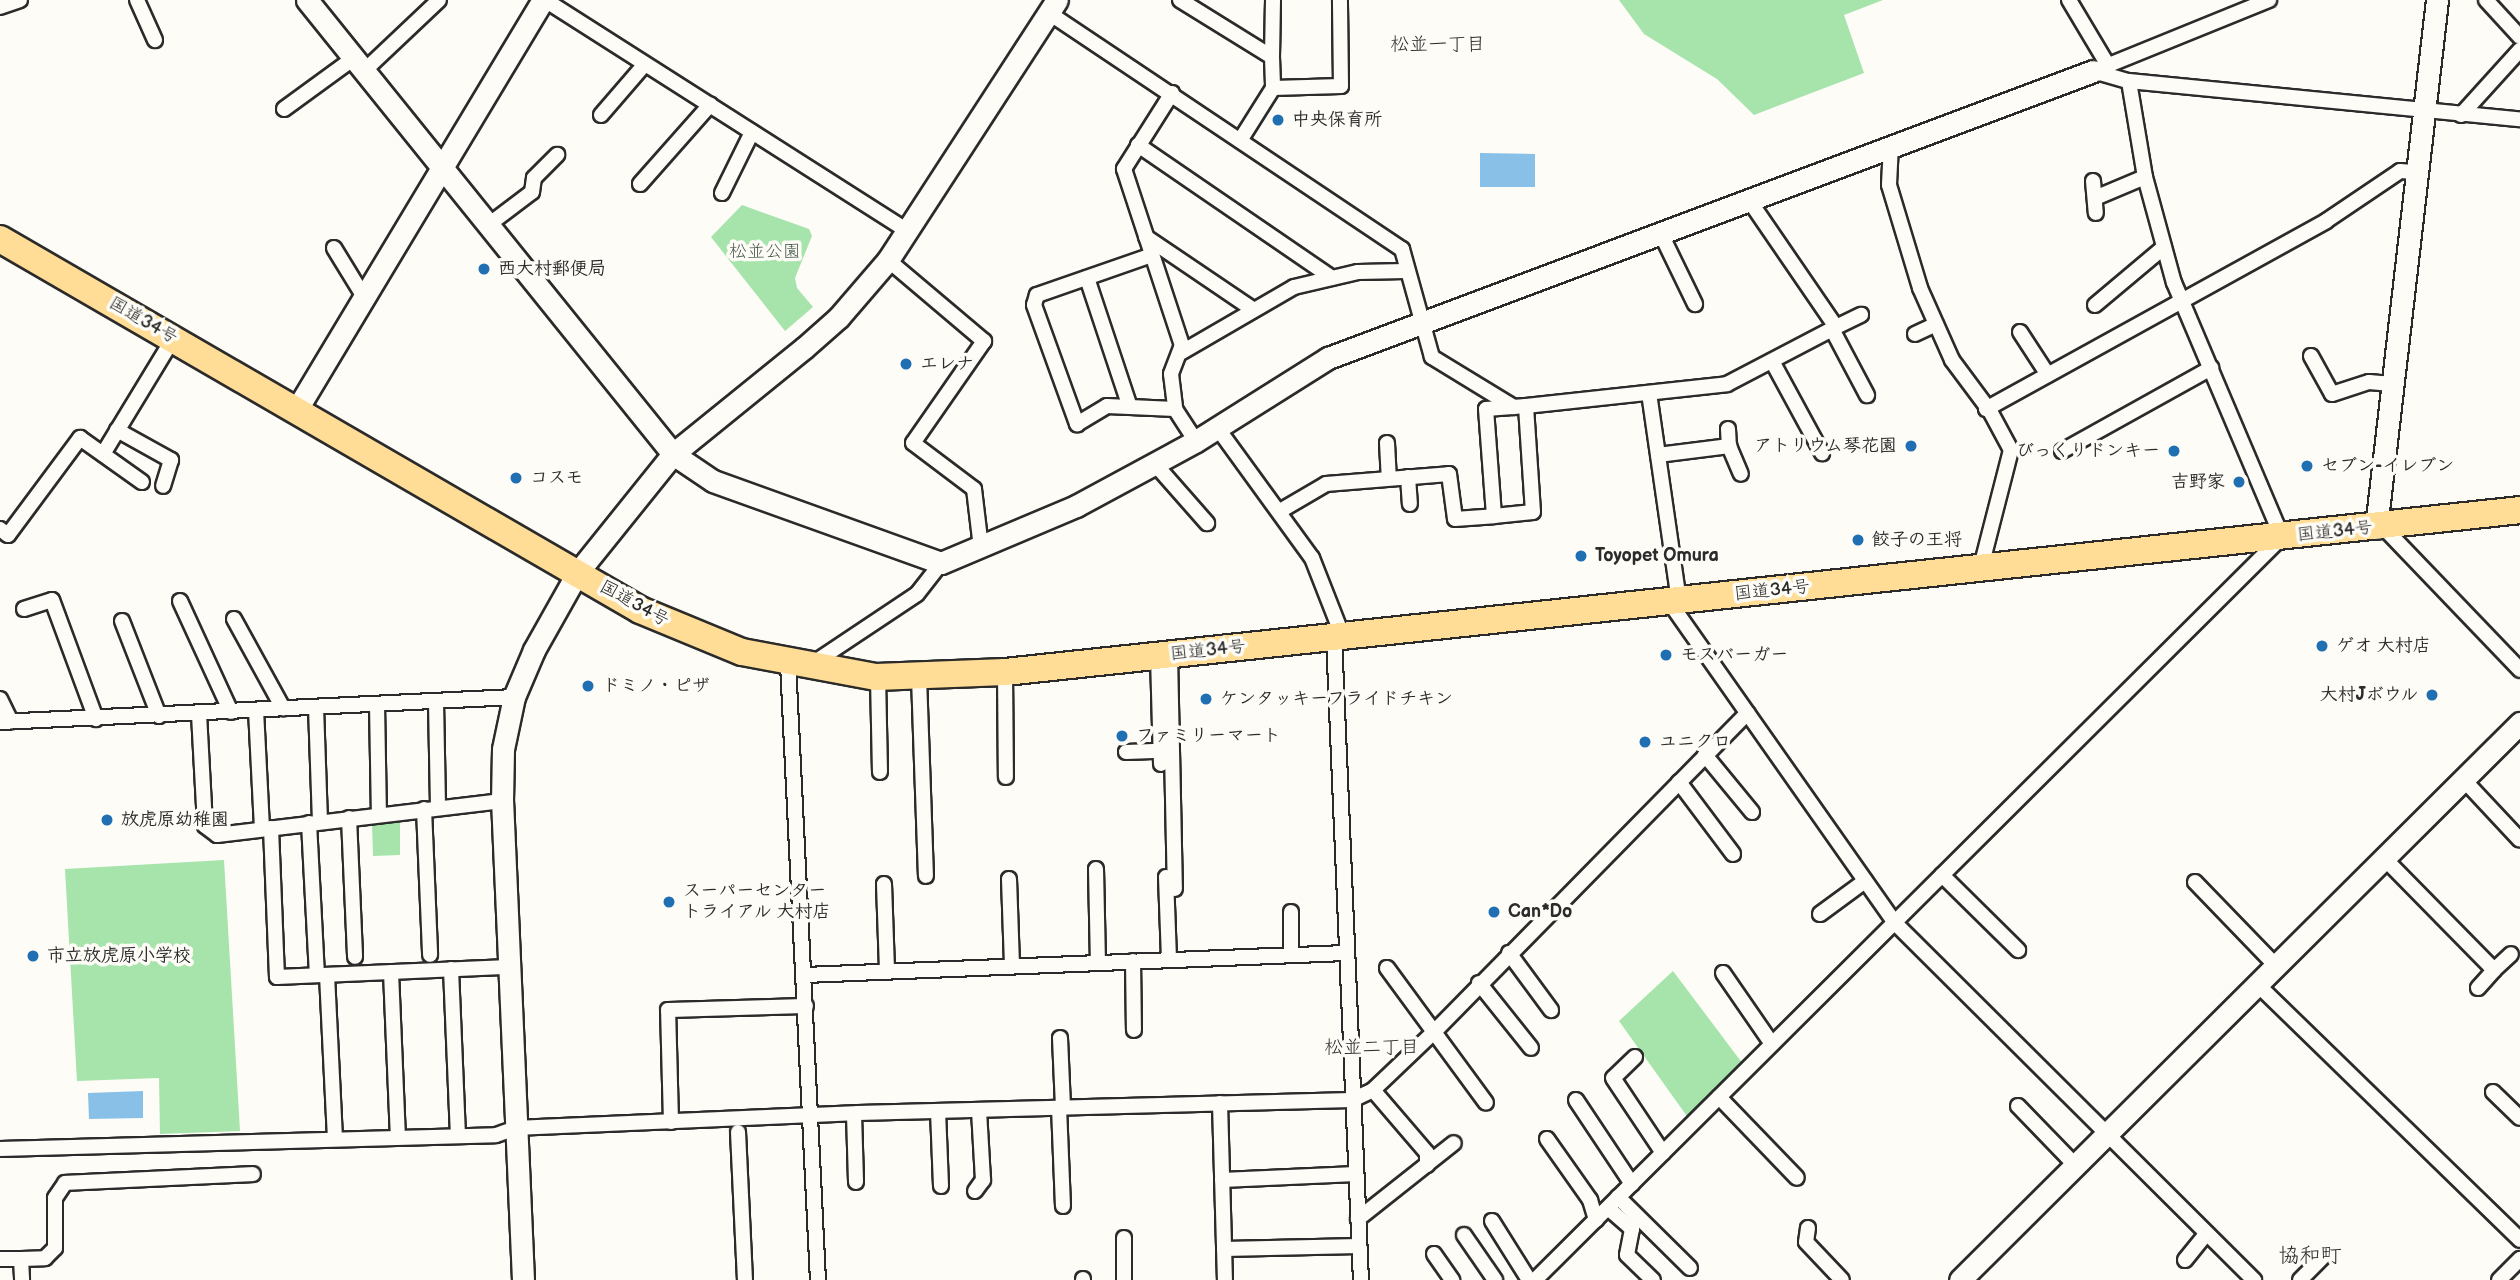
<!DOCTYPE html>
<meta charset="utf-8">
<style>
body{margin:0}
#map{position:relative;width:2520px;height:1280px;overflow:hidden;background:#fdfcf7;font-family:"Balsamiq Sans","Klee One",sans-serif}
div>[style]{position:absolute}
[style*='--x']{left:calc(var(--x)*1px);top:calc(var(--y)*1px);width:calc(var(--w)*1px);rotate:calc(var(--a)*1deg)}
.green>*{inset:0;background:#a6e4ab}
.water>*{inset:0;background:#89c0e7}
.roads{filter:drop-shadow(2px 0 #2b2b2b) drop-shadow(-2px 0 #2b2b2b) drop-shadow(0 2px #2b2b2b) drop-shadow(0 -2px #2b2b2b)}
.street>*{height:14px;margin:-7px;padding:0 7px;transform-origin:7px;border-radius:7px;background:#fdfcf7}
.secondary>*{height:21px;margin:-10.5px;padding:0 10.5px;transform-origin:10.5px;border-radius:10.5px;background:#fdfcf7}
.highway>*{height:26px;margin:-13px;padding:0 13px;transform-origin:13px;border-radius:13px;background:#ffdd96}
.dots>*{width:19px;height:19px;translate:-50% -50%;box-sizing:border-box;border:4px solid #fdfcf7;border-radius:50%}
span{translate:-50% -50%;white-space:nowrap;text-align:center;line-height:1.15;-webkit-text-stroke:7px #fdfcf7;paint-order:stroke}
.poi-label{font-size:18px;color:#2b2b2b;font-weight:700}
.left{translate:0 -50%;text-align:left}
.right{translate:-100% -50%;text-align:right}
.park-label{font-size:18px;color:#4a594b}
.street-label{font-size:18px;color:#2b2b2b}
.neighbourhood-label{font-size:19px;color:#2b2b2b}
.quarter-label{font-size:21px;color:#2b2b2b}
</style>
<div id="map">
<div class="green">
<i style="clip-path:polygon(1619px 0,1883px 0,1844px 15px,1864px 73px,1754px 115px,1717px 79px,1644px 34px)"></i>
<i style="clip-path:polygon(742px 205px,809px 229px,812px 236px,795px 278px,797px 288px,813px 307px,785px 331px,711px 237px)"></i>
<i style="clip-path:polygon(372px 823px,400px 823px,400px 855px,373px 856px)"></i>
<i style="clip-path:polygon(224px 860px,240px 1131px,160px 1134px,159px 1078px,77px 1081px,65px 869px)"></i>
<i style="clip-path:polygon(1673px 971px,1743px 1064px,1689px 1119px,1619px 1021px)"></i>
</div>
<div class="water">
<i style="clip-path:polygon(1480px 153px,1535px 154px,1535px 187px,1480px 187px)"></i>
<i style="clip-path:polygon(143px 1091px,143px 1118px,89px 1119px,88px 1093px)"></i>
</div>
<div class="roads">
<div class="street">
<i style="--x:137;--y:0;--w:44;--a:65.8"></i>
<i style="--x:545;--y:0;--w:429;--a:32.5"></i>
<i style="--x:1180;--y:0;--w:108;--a:31.8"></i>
<i style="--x:1272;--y:57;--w:57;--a:-89"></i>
<i style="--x:2069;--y:0;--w:78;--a:59.2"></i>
<i style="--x:2486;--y:0;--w:50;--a:47.4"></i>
<i style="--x:0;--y:7;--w:21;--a:-19"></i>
<i style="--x:1049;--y:13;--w:425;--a:33.8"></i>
<i style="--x:1402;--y:249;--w:112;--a:74.5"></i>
<i style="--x:1432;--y:357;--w:96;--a:31.4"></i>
<i style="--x:1272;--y:57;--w:31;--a:88"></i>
<i style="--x:364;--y:71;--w:103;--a:-43.4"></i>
<i style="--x:2093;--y:71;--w:37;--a:16"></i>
<i style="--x:2129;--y:81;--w:393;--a:5.6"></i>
<i style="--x:2094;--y:71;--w:189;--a:-22.1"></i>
<i style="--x:1172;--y:93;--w:90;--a:122.3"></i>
<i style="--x:1124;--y:169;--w:185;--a:71.8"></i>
<i style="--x:1182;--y:345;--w:31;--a:111"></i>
<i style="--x:1171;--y:374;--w:35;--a:83"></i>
<i style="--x:1175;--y:409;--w:38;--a:57"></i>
<i style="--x:284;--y:109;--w:87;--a:-36.1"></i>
<i style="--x:601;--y:115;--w:67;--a:-49.2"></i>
<i style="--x:2461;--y:115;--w:88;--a:-47.8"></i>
<i style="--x:1241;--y:139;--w:60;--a:-57.9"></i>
<i style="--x:1273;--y:88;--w:68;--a:-1.7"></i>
<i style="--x:1341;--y:86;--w:86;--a:-90.7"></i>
<i style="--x:1138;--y:145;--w:235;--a:34.4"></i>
<i style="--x:1891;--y:145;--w:40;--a:92.9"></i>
<i style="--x:1889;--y:185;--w:108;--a:73.2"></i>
<i style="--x:1920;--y:288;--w:79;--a:66"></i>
<i style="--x:1952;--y:360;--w:64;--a:53.3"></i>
<i style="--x:1990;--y:411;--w:44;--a:61.7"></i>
<i style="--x:2011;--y:450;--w:121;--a:104.4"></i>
<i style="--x:2093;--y:181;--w:32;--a:85"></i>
<i style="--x:640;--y:184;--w:106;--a:-48.5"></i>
<i style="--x:722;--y:193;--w:68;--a:-63.8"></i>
<i style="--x:2095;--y:198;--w:54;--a:-22.8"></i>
<i style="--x:487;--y:226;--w:56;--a:-37.1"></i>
<i style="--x:532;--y:192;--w:14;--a:-82"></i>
<i style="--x:534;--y:178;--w:33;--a:-45"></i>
<i style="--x:1661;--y:234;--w:78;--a:64.1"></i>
<i style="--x:1146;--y:237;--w:130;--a:34.1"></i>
<i style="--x:334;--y:248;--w:57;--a:58.5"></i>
<i style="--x:1152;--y:255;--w:122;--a:160.8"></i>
<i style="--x:1037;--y:295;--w:10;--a:107"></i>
<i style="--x:1034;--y:305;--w:127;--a:70.1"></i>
<i style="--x:1077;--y:424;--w:35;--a:-31"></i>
<i style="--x:1107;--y:406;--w:68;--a:2.5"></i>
<i style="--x:888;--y:260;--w:126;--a:40.2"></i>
<i style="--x:984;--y:341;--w:124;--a:124.8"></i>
<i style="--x:913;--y:443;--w:76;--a:37"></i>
<i style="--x:974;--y:489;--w:59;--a:83.2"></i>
<i style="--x:1087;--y:278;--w:136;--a:71.6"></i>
<i style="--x:2095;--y:305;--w:90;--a:-40"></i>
<i style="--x:1836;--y:327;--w:28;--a:-26"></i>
<i style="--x:1832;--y:329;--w:75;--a:62.1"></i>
<i style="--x:2020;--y:332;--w:51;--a:56.9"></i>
<i style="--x:1915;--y:334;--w:23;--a:-25"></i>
<i style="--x:1182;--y:352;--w:129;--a:-30.1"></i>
<i style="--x:1294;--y:287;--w:66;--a:-13.2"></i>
<i style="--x:1358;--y:272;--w:47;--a:-1.2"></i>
<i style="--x:2311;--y:356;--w:43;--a:61.1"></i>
<i style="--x:2332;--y:394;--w:39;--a:-18"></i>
<i style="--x:2369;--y:382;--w:23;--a:5"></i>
<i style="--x:1772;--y:361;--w:105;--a:61.5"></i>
<i style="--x:1649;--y:393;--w:210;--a:81.8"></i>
<i style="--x:1526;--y:406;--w:202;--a:-6.2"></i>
<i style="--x:1727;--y:384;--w:123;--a:-27.6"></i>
<i style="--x:1836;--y:327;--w:154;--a:-124.4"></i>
<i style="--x:1986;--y:409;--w:389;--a:-28.9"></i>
<i style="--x:2326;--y:221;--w:89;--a:-34"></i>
<i style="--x:2400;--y:171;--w:16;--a:4"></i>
<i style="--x:1216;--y:426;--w:163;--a:54"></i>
<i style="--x:1312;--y:558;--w:85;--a:68.6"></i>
<i style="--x:1728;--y:429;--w:17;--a:87"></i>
<i style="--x:117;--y:430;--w:62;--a:29.1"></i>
<i style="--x:171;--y:460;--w:27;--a:107"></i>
<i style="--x:1387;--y:443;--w:34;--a:87"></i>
<i style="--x:2062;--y:451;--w:171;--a:-29.1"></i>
<i style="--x:103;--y:454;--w:135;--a:-58.7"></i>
<i style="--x:1658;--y:455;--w:72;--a:-7.2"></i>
<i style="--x:1729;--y:446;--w:30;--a:67"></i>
<i style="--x:1155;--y:464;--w:79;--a:48.6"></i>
<i style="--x:1408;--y:477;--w:27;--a:86"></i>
<i style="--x:1280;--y:511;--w:53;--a:-30.4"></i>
<i style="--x:1326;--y:484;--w:123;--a:-4.6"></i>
<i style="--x:1449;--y:474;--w:45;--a:82.4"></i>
<i style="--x:1455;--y:519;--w:39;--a:-4"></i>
<i style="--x:1494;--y:516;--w:39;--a:-6"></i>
<i style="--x:1533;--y:512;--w:106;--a:-93.8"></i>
<i style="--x:1526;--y:406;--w:40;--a:175.7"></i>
<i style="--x:1486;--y:409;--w:107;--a:85.7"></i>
<i style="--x:2383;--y:527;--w:198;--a:46.2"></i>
<i style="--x:0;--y:529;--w:10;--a:37"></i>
<i style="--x:8;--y:535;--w:121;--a:-53.4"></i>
<i style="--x:80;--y:438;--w:76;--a:35.4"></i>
<i style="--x:180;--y:601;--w:122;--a:65.3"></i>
<i style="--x:1670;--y:603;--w:390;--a:54.9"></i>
<i style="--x:1894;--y:922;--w:508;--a:44.84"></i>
<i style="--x:24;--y:609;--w:29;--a:-18"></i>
<i style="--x:52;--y:600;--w:127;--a:69.7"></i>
<i style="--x:234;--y:619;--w:102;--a:61.2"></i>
<i style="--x:122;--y:621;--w:102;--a:68.7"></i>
<i style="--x:1334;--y:637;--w:644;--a:87.6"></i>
<i style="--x:1170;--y:655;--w:234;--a:88.8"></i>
<i style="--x:1158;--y:656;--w:108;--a:88.4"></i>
<i style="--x:788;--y:663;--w:618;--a:87.22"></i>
<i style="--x:812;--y:664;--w:126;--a:-33.7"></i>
<i style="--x:917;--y:594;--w:39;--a:-52"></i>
<i style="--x:1005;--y:672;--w:105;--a:89.5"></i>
<i style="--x:878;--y:677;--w:95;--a:88.8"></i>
<i style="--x:919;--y:677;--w:199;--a:88"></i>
<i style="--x:0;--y:699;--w:25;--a:64"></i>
<i style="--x:436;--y:702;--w:105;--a:88.9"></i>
<i style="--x:377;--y:704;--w:111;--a:89"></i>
<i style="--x:316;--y:707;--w:114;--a:88"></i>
<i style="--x:256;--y:710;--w:119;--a:87.1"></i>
<i style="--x:199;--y:714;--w:112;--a:86.9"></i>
<i style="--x:205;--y:826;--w:15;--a:37"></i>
<i style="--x:217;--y:835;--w:287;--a:-6.8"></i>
<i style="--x:0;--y:722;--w:515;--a:-2.78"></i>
<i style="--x:1126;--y:752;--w:34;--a:-2"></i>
<i style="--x:1705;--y:755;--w:74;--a:50.5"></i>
<i style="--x:2463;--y:779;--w:83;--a:46.9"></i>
<i style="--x:1679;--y:782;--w:90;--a:53.1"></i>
<i style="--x:424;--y:809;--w:146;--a:87.6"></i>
<i style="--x:349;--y:818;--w:139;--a:87.5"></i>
<i style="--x:309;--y:823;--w:152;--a:87"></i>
<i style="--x:271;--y:828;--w:149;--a:87.7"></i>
<i style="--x:277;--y:977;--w:232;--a:-2.5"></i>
<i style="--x:2384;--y:858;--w:157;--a:45.5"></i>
<i style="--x:2494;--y:970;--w:23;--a:-43"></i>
<i style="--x:1096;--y:869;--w:94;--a:88.8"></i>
<i style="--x:1942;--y:875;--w:107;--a:44.6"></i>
<i style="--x:1166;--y:877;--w:83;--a:87.9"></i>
<i style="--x:1009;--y:879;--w:87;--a:88"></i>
<i style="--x:2195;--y:882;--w:117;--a:46"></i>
<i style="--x:884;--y:884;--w:88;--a:88"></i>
<i style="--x:1291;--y:912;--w:43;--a:90"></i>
<i style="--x:1820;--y:914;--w:56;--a:-36.3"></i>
<i style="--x:1509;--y:953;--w:71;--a:53.6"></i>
<i style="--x:1133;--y:961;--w:69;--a:89.2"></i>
<i style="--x:1387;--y:968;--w:167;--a:53.7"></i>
<i style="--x:451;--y:969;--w:167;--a:87.6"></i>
<i style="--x:391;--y:972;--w:165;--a:87.6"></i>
<i style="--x:1723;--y:973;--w:86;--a:55.4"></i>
<i style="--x:327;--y:975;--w:164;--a:87.2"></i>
<i style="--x:805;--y:975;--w:540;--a:-2.33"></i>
<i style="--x:1479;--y:983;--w:83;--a:51.3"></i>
<i style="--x:2257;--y:984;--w:367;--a:44.2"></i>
<i style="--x:2478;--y:988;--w:24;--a:-48"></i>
<i style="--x:1060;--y:1038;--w:69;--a:87.5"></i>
<i style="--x:1635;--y:1057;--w:30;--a:136"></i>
<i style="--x:1613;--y:1078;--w:90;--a:56.3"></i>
<i style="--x:1373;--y:1090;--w:83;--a:49.4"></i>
<i style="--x:1427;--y:1153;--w:12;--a:90"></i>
<i style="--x:2493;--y:1092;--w:37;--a:44"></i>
<i style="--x:1719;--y:1097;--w:112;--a:46.1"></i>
<i style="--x:1576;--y:1100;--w:101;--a:56.3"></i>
<i style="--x:1220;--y:1103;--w:177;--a:88.4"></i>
<i style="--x:2018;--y:1106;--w:82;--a:46"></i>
<i style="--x:1059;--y:1107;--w:99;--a:87.7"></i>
<i style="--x:938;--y:1111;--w:75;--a:87.7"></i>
<i style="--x:854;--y:1114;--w:68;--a:88.3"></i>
<i style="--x:671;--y:1122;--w:112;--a:-91.5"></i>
<i style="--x:668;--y:1010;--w:138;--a:-1.7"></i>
<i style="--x:738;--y:1132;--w:148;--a:87.3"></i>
<i style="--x:1547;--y:1139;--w:75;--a:54.8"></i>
<i style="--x:1590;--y:1200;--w:21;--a:73"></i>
<i style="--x:0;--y:1149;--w:496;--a:-1.6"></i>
<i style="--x:496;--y:1135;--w:21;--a:-19"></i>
<i style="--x:516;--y:1128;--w:342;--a:-2.5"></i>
<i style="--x:858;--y:1113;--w:494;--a:-1.5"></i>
<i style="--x:1352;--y:1100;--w:23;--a:-25"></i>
<i style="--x:1373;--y:1090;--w:84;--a:-43.6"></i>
<i style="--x:1434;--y:1032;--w:447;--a:-45.5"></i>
<i style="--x:1222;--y:1180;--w:134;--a:-2.6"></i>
<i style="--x:975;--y:1191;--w:14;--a:-54"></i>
<i style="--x:983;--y:1180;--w:70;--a:-93.3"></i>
<i style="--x:1618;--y:1197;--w:101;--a:44.6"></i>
<i style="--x:1608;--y:1208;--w:32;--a:41"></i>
<i style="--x:1632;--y:1229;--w:26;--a:101"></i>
<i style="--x:1627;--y:1255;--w:36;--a:44"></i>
<i style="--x:1358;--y:1219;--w:122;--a:-38.4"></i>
<i style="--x:1492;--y:1221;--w:70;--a:57.9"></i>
<i style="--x:1808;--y:1228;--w:14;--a:98"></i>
<i style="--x:1806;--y:1242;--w:52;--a:46.5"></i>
<i style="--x:1464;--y:1235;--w:55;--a:55.4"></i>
<i style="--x:1124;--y:1238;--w:42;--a:90"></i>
<i style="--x:1224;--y:1249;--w:135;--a:-1.3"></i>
<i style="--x:1434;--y:1254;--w:32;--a:55"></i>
<i style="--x:0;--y:1259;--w:21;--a:0"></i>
<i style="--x:21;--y:1259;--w:21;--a:87"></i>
<i style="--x:21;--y:1259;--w:24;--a:-2"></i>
<i style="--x:45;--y:1258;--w:14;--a:-45"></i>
<i style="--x:55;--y:1248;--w:50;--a:-90"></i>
<i style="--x:55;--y:1198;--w:18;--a:-56"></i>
<i style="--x:65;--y:1183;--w:188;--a:-2.7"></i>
<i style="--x:2185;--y:1260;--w:33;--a:-51"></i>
<i style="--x:1083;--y:1279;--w:1;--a:90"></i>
<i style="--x:1535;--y:1280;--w:1054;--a:-44.85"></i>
<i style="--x:2282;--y:537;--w:276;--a:-113"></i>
<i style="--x:2174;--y:283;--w:110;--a:-105.3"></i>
<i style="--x:2145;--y:177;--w:97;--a:-99.5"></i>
<i style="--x:2300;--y:1280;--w:33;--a:-45"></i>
<i style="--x:2499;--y:1280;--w:30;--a:-45"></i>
</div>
<div class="secondary">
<i style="--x:307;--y:0;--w:583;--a:51.13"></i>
<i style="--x:673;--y:454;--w:48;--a:34"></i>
<i style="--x:713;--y:481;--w:242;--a:19.8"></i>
<i style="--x:941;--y:563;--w:147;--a:-22.9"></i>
<i style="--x:1076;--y:506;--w:136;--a:-28.4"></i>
<i style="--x:1196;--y:441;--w:156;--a:-32.2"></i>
<i style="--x:1328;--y:358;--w:817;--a:-20.56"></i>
<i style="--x:297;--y:409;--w:477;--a:-59"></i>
<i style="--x:2376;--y:528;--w:532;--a:-83.41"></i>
<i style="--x:523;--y:1280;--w:479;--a:-92.5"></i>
<i style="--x:502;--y:801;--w:52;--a:-88.9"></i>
<i style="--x:503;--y:749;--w:53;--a:-78.1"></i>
<i style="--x:514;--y:697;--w:51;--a:-66.9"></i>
<i style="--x:534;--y:650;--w:90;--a:-60.6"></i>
<i style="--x:578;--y:572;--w:151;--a:-51.2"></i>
<i style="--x:673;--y:454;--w:169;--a:-39"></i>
<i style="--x:804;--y:348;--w:47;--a:-41.5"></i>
<i style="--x:839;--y:317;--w:75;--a:-49.3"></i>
<i style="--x:888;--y:260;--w:310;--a:-57"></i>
<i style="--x:1960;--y:1280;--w:790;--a:-44.85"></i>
</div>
<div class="highway">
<i style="--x:0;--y:239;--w:740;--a:30.1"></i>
<i style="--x:640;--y:610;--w:110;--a:22.4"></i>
<i style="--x:742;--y:652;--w:136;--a:10.6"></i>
<i style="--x:876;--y:677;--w:129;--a:-2.2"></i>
<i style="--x:1005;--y:672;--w:1524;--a:-6.1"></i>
</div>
</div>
<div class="dots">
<i style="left:1278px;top:120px;background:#1f6fb2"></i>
<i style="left:484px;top:269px;background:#1f6fb2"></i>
<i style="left:906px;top:364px;background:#1f6fb2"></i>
<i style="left:1911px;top:446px;background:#1f6fb2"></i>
<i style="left:2174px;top:451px;background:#1f6fb2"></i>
<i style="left:2307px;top:466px;background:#1f6fb2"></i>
<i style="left:516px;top:478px;background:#1f6fb2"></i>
<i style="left:2239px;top:482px;background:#1f6fb2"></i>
<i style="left:1858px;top:540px;background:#1f6fb2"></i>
<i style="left:1581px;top:556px;background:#1f6fb2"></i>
<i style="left:2322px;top:646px;background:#1f6fb2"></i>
<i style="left:1666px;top:655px;background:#1f6fb2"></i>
<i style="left:588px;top:686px;background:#1f6fb2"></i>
<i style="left:2432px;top:695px;background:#1f6fb2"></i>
<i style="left:1206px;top:699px;background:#1f6fb2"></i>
<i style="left:1122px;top:736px;background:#1f6fb2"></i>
<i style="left:1645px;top:742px;background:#1f6fb2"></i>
<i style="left:107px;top:820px;background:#1f6fb2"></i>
<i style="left:669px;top:902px;background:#1f6fb2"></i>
<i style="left:1494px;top:912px;background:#1f6fb2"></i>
<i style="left:33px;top:956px;background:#1f6fb2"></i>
</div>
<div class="poi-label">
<span class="left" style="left:1292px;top:120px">中央保育所</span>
<span class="left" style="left:498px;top:269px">西大村郵便局</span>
<span class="left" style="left:920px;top:364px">エレナ</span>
<span class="right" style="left:1897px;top:446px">アトリウム琴花園</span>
<span class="right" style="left:2160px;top:451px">びっくりドンキー</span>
<span class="left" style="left:2321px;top:466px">セブン-イレブン</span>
<span class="left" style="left:530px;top:478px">コスモ</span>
<span class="right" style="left:2225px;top:482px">吉野家</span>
<span class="left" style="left:1872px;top:540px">餃子の王将</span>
<span class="left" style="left:1595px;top:556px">Toyopet Omura</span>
<span class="left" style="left:2336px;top:646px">ゲオ 大村店</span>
<span class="left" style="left:1680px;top:655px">モスバーガー</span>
<span class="left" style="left:602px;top:686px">ドミノ・ピザ</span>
<span class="right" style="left:2418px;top:695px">大村Jボウル</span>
<span class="left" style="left:1220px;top:699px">ケンタッキーフライドチキン</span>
<span class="left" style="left:1136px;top:736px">ファミリーマート</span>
<span class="left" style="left:1659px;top:742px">ユニクロ</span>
<span class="left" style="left:121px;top:820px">放虎原幼稚園</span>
<span class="left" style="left:683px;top:902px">スーパーセンター<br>トライアル 大村店</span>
<span class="left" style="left:1508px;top:912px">Can*Do</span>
<span class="left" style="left:47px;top:956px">市立放虎原小学校</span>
</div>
<div class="park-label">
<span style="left:765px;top:252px">松並公園</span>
</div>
<div class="street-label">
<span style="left:143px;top:321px;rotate:30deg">国道34号</span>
<span style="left:2335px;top:532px;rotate:-6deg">国道34号</span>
<span style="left:1772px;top:591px;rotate:-6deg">国道34号</span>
<span style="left:634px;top:604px;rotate:29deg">国道34号</span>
<span style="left:1208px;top:651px;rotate:-6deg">国道34号</span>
</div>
<div class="neighbourhood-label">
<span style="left:1438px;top:45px">松並一丁目</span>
<span style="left:1372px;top:1048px">松並二丁目</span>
</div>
<div class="quarter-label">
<span style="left:2310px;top:1256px">協和町</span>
</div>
</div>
